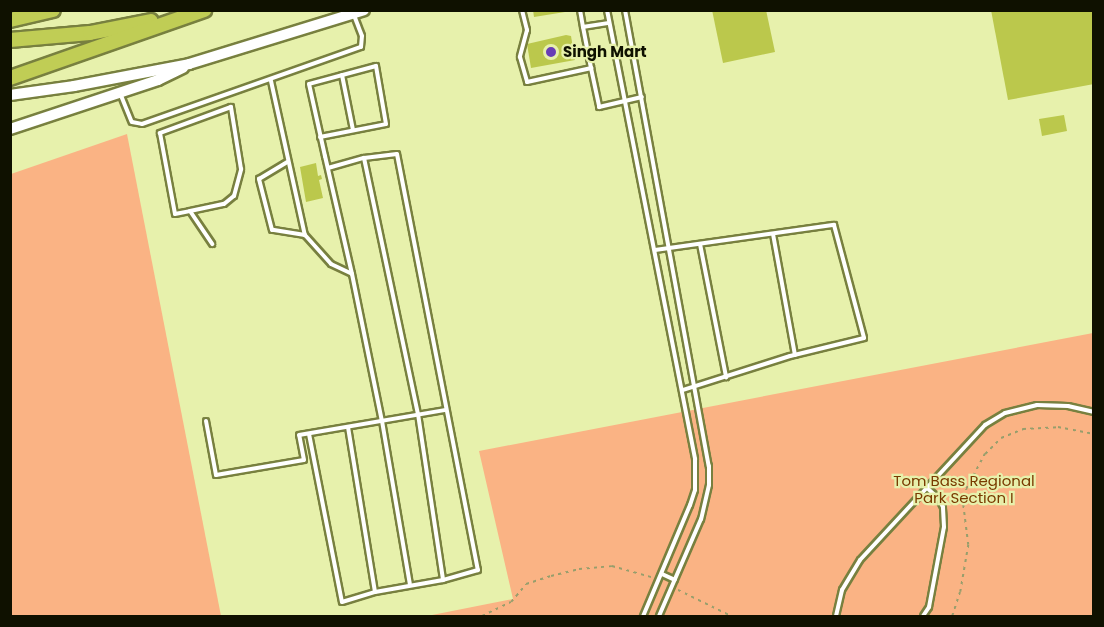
<!DOCTYPE html>
<style>
body{margin:0}
#map{position:relative;width:1104px;height:627px;overflow:hidden;background:#e7f1ac;font-family:Poppins,sans-serif}
div>[style]{position:absolute}
[style*='--x']{left:calc(var(--x)*1px);top:calc(var(--y)*1px);width:calc(var(--w)*1px);rotate:calc(var(--a)*1deg)}
.green>*{inset:0;background:#fab384}
.building>*{inset:0;background:#bbc84c}
.path>*{height:1.5px;margin-top:-0.75px;transform-origin:0;background:repeating-linear-gradient(90deg,#979e6c 0 3px,transparent 0 7.5px)}
.roads{filter:drop-shadow(2px 0 #78803f) drop-shadow(-2px 0 #78803f) drop-shadow(0 2px #78803f) drop-shadow(0 -2px #78803f)}
.service>*{height:4px;margin:-2px;padding:0 2px;transform-origin:2px;border-radius:2px;background:#fff}
.secondary>*{height:10px;margin:-5px;padding:0 5px;transform-origin:5px;border-radius:5px;background:#fff}
.motorway>*{height:14px;margin:-7px;padding:0 7px;transform-origin:7px;border-radius:7px;background:#c0cd55}
.dots>*{width:16px;height:16px;translate:-50% -50%;box-sizing:border-box;border:3px solid #e7f1ac;border-radius:50%}
span{translate:-50% -50%;white-space:nowrap;text-align:center;line-height:1.15;-webkit-text-stroke:4.5px #e7f1ac;paint-order:stroke}
.poi-label{font-size:15px;color:#0f1100;font-weight:700}
.left{translate:0 -50%;text-align:left}
.park-label{font-size:15px;color:#793a00}
.frame{position:absolute;inset:0;border:12px solid #0f1100;pointer-events:none}
</style>
<div id="map">
<div class="green">
<i style="clip-path:polygon(127px 134px,221px 616px,11px 616px,11px 174px)"></i>
<i style="clip-path:polygon(1093px 333px,1093px 616px,427px 616px,513px 599px,479px 451px)"></i>
</div>
<div class="building">
<i style="clip-path:polygon(533px 10px,565px 10px,565px 12px,534px 17px)"></i>
<i style="clip-path:polygon(712px 10px,766px 10px,775px 52px,723px 63px)"></i>
<i style="clip-path:polygon(991px 10px,1094px 10px,1094px 84px,1008px 100px)"></i>
<i style="clip-path:polygon(566px 35px,571px 36px,575px 60px,531px 68px,527px 44px)"></i>
<i style="clip-path:polygon(1064px 115px,1067px 131px,1042px 136px,1039px 119px)"></i>
<i style="clip-path:polygon(316px 163px,318px 176px,321px 175px,322px 179px,319px 180px,323px 198px,306px 202px,300px 167px)"></i>
</div>
<div class="path">
<i style="--x:678;--y:590;--w:59;--a:26.1"></i>
<i style="--x:482;--y:616;--w:32;--a:-26"></i>
<i style="--x:511;--y:602;--w:23;--a:-50"></i>
<i style="--x:526;--y:584;--w:26;--a:-18"></i>
<i style="--x:551;--y:576;--w:29;--a:-14"></i>
<i style="--x:579;--y:569;--w:33;--a:-5"></i>
<i style="--x:612;--y:566;--w:41;--a:15.8"></i>
<i style="--x:952;--y:616;--w:25;--a:-72"></i>
<i style="--x:960;--y:592;--w:48;--a:-80.3"></i>
<i style="--x:968;--y:545;--w:40;--a:-97.1"></i>
<i style="--x:963;--y:505;--w:16;--a:-79"></i>
<i style="--x:966;--y:489;--w:40;--a:-62"></i>
<i style="--x:985;--y:454;--w:23;--a:-45"></i>
<i style="--x:1001;--y:438;--w:24;--a:-22"></i>
<i style="--x:1023;--y:429;--w:35;--a:-3"></i>
<i style="--x:1058;--y:427;--w:37;--a:11"></i>
</div>
<div class="roads">
<div class="service">
<i style="--x:522;--y:10;--w:21;--a:76"></i>
<i style="--x:527;--y:30;--w:28;--a:105"></i>
<i style="--x:520;--y:57;--w:26;--a:74"></i>
<i style="--x:527;--y:82;--w:66;--a:-12.3"></i>
<i style="--x:591;--y:68;--w:40;--a:78"></i>
<i style="--x:599;--y:107;--w:44;--a:-13.1"></i>
<i style="--x:580;--y:10;--w:17;--a:80"></i>
<i style="--x:607;--y:10;--w:458;--a:78.9"></i>
<i style="--x:695;--y:459;--w:31;--a:90"></i>
<i style="--x:695;--y:490;--w:16;--a:108"></i>
<i style="--x:690;--y:505;--w:121;--a:112.9"></i>
<i style="--x:625;--y:10;--w:464;--a:79.6"></i>
<i style="--x:709;--y:466;--w:19;--a:90"></i>
<i style="--x:709;--y:485;--w:35;--a:103"></i>
<i style="--x:701;--y:519;--w:106;--a:113.4"></i>
<i style="--x:591;--y:68;--w:42;--a:-101"></i>
<i style="--x:583;--y:27;--w:26;--a:-9"></i>
<i style="--x:342;--y:75;--w:56;--a:78.7"></i>
<i style="--x:271;--y:81;--w:158;--a:77.6"></i>
<i style="--x:305;--y:235;--w:33;--a:-171"></i>
<i style="--x:272;--y:230;--w:53;--a:-104.3"></i>
<i style="--x:259;--y:179;--w:33;--a:-31"></i>
<i style="--x:120;--y:93;--w:31;--a:68"></i>
<i style="--x:132;--y:122;--w:10;--a:11"></i>
<i style="--x:142;--y:124;--w:232;--a:-19.4"></i>
<i style="--x:361;--y:47;--w:11;--a:-85"></i>
<i style="--x:362;--y:36;--w:22;--a:-111"></i>
<i style="--x:320;--y:137;--w:67;--a:-11.1"></i>
<i style="--x:386;--y:124;--w:59;--a:-99.8"></i>
<i style="--x:376;--y:66;--w:69;--a:165"></i>
<i style="--x:309;--y:84;--w:74;--a:77.5"></i>
<i style="--x:325;--y:156;--w:121;--a:77.1"></i>
<i style="--x:352;--y:274;--w:150;--a:78.5"></i>
<i style="--x:382;--y:421;--w:165;--a:80.3"></i>
<i style="--x:364;--y:158;--w:33;--a:-7"></i>
<i style="--x:397;--y:154;--w:424;--a:79"></i>
<i style="--x:478;--y:570;--w:36;--a:164"></i>
<i style="--x:328;--y:168;--w:37;--a:-16"></i>
<i style="--x:364;--y:158;--w:262;--a:78.1"></i>
<i style="--x:418;--y:414;--w:168;--a:81.4"></i>
<i style="--x:443;--y:580;--w:69;--a:170"></i>
<i style="--x:375;--y:592;--w:166;--a:-99.3"></i>
<i style="--x:190;--y:211;--w:35;--a:-12"></i>
<i style="--x:224;--y:204;--w:13;--a:-39"></i>
<i style="--x:234;--y:196;--w:28;--a:-75"></i>
<i style="--x:241;--y:169;--w:63;--a:-99.2"></i>
<i style="--x:231;--y:107;--w:76;--a:159.9"></i>
<i style="--x:160;--y:133;--w:82;--a:79.5"></i>
<i style="--x:175;--y:214;--w:15;--a:-11"></i>
<i style="--x:190;--y:211;--w:40;--a:56"></i>
<i style="--x:773;--y:234;--w:123;--a:79.7"></i>
<i style="--x:305;--y:235;--w:39;--a:48"></i>
<i style="--x:331;--y:264;--w:23;--a:25"></i>
<i style="--x:700;--y:244;--w:136;--a:78.9"></i>
<i style="--x:655;--y:250;--w:181;--a:-8"></i>
<i style="--x:834;--y:225;--w:117;--a:75.1"></i>
<i style="--x:864;--y:338;--w:76;--a:166.3"></i>
<i style="--x:790;--y:356;--w:112;--a:162.4"></i>
<i style="--x:206;--y:421;--w:55;--a:79.5"></i>
<i style="--x:216;--y:475;--w:89;--a:-9.7"></i>
<i style="--x:304;--y:460;--w:25;--a:-101"></i>
<i style="--x:299;--y:435;--w:149;--a:-9.7"></i>
<i style="--x:309;--y:434;--w:171;--a:78.9"></i>
<i style="--x:342;--y:602;--w:34;--a:-17"></i>
<i style="--x:662;--y:574;--w:14;--a:25"></i>
<i style="--x:836;--y:616;--w:27;--a:-77"></i>
<i style="--x:842;--y:590;--w:35;--a:-59"></i>
<i style="--x:860;--y:560;--w:184;--a:-47.2"></i>
<i style="--x:985;--y:425;--w:23;--a:-31"></i>
<i style="--x:1005;--y:413;--w:33;--a:-14"></i>
<i style="--x:1037;--y:405;--w:31;--a:2"></i>
<i style="--x:1068;--y:406;--w:27;--a:13"></i>
<i style="--x:923;--y:616;--w:11;--a:-56"></i>
<i style="--x:929;--y:607;--w:81;--a:-79.4"></i>
<i style="--x:944;--y:527;--w:20;--a:-93"></i>
<i style="--x:943;--y:507;--w:9;--a:-117"></i>
<i style="--x:939;--y:499;--w:16;--a:-137"></i>
</div>
<div class="secondary">
<i style="--x:10;--y:95;--w:65;--a:-8"></i>
<i style="--x:74;--y:86;--w:117;--a:-10.8"></i>
<i style="--x:189;--y:64;--w:183;--a:-17.1"></i>
<i style="--x:10;--y:129;--w:156;--a:-18.3"></i>
<i style="--x:158;--y:80;--w:28;--a:-26"></i>
</div>
<div class="motorway">
<i style="--x:10;--y:20;--w:44;--a:-13.1"></i>
<i style="--x:10;--y:40;--w:80;--a:-5"></i>
<i style="--x:90;--y:33;--w:62;--a:-11.1"></i>
<i style="--x:10;--y:78;--w:206;--a:-19.3"></i>
</div>
</div>
<div class="dots">
<i style="left:551px;top:52px;background:#683db5"></i>
</div>
<div class="poi-label">
<span class="left" style="left:563px;top:52px">Singh Mart</span>
</div>
<div class="park-label">
<span style="left:964px;top:489px">Tom Bass Regional<br>Park Section I</span>
</div>
<div class="frame"></div>
</div>
